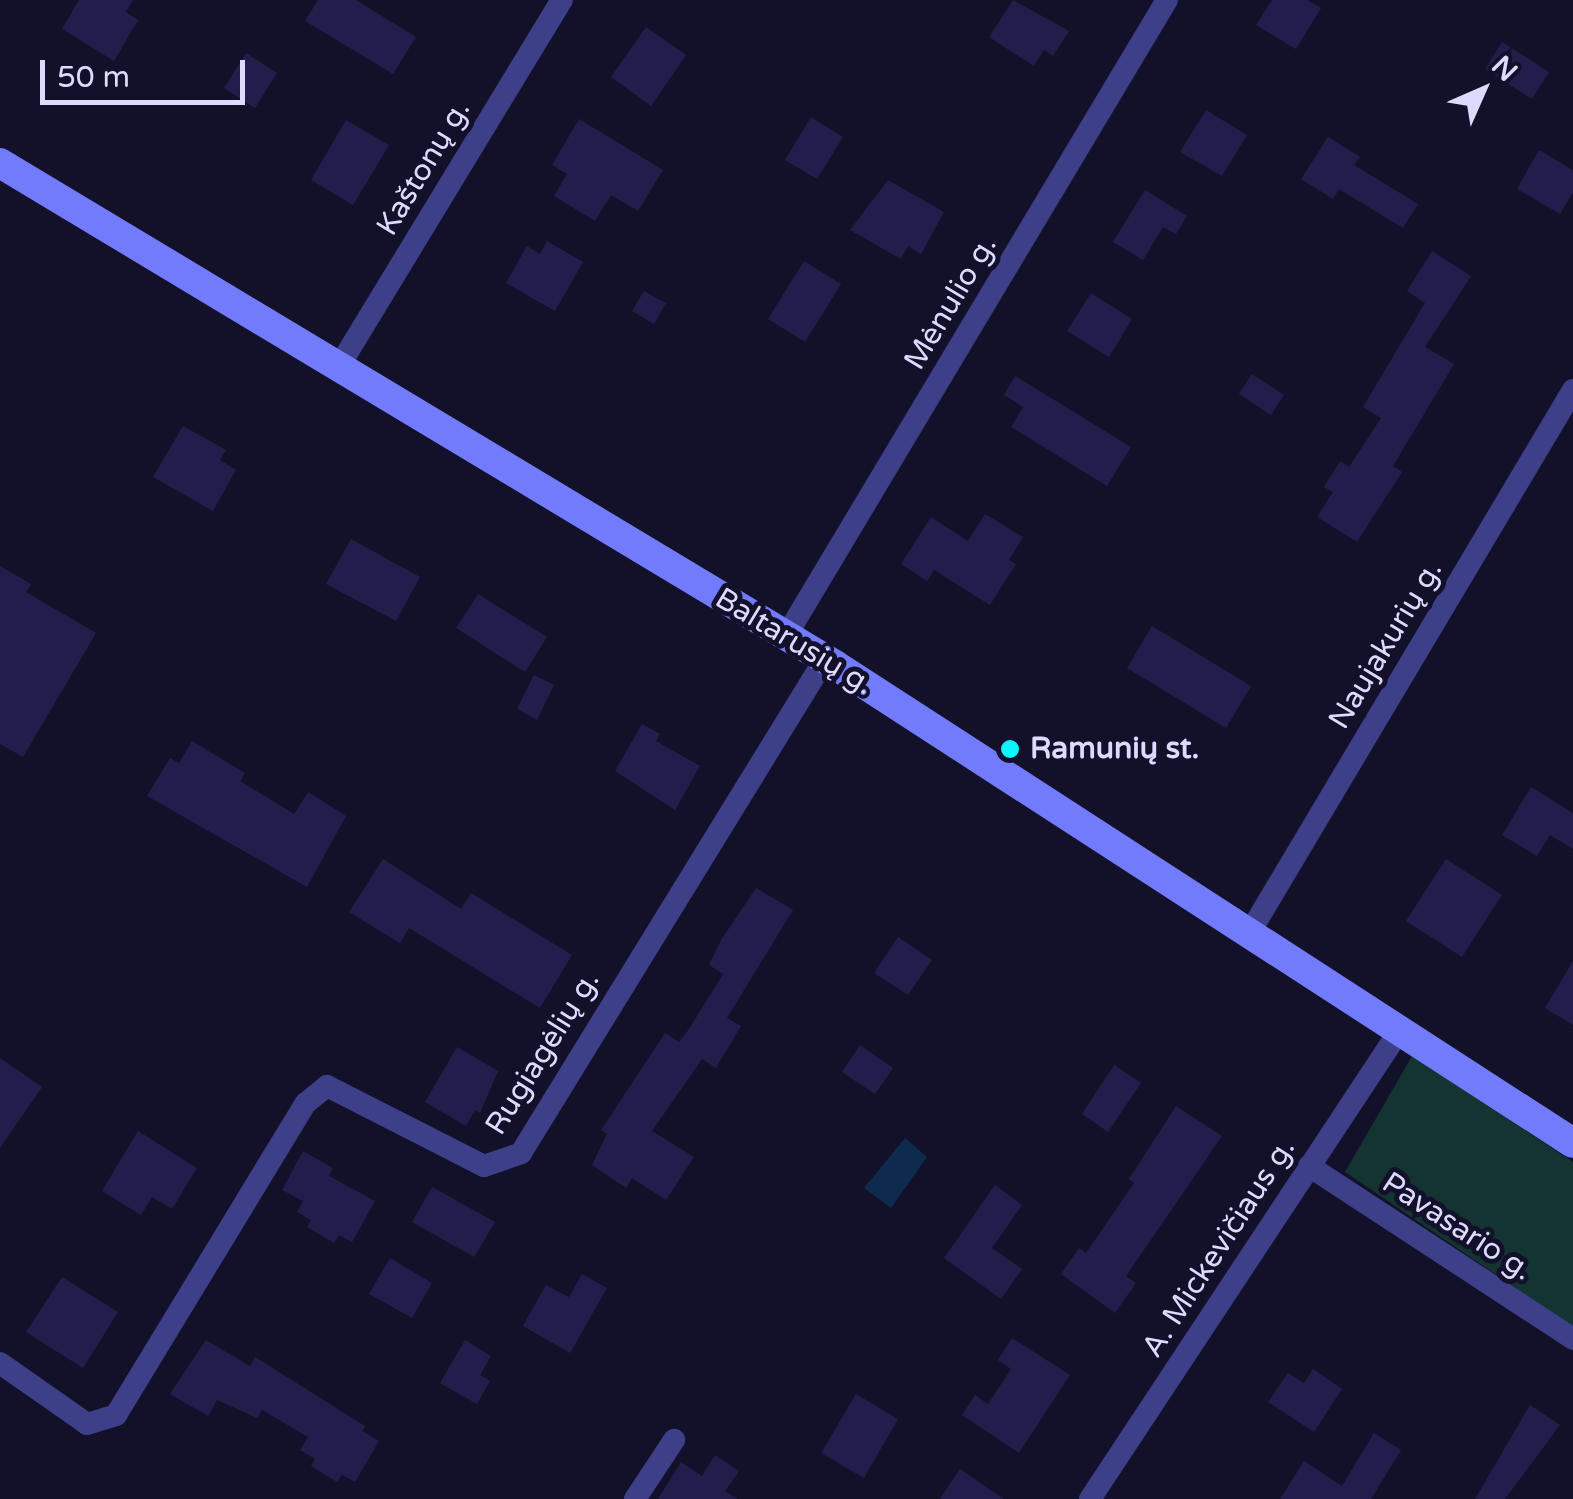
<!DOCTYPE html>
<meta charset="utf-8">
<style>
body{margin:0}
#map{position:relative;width:1573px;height:1499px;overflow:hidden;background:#13112a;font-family:"Varela Round",sans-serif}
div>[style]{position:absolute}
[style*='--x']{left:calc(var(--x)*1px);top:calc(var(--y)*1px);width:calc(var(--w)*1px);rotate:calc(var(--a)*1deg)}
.green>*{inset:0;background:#143431}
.water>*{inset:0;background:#0e2a4d}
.building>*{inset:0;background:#231d4b}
.street>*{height:22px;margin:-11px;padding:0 11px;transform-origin:11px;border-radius:11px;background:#3d4089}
.secondary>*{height:30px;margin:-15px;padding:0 15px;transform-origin:15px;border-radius:15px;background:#737bfd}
.dots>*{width:28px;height:28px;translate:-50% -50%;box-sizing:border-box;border:5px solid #13112a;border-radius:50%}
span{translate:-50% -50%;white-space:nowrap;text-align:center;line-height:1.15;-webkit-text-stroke:10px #13112a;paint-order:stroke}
.street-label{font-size:30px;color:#dcdbff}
.poi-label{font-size:30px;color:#dcdbff;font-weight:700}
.left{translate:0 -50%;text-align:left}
.north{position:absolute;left:1433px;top:40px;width:100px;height:100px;-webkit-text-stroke:8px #13112a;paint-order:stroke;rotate:45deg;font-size:28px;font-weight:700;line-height:40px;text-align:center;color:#dcdbff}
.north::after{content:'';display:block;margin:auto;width:35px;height:45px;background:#dcdbff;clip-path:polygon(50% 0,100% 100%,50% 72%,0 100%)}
.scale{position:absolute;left:40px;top:60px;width:205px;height:45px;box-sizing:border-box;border:5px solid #dcdbff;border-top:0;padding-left:12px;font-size:30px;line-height:35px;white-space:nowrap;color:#dcdbff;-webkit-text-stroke:8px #13112a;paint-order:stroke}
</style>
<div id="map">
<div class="green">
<i style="clip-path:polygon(1412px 1056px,1573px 1162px,1573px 1327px,1345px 1172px)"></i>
</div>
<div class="water">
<i style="clip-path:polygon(905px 1138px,927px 1157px,891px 1208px,864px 1188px)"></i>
</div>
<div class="building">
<i style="clip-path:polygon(79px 0,133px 0,126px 12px,138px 20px,114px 61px,62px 29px)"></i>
<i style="clip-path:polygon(318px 0,356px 0,416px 37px,393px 74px,305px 21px)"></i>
<i style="clip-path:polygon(1013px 0,1069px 31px,1053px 56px,1044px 50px,1034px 66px,989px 37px)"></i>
<i style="clip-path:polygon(1272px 0,1307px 0,1321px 8px,1296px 49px,1256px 25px)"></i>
<i style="clip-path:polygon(646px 27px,686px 55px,651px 106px,611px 77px)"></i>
<i style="clip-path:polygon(1502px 42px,1549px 72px,1532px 99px,1485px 69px)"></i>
<i style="clip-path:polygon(246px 53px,277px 73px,255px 108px,224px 88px)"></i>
<i style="clip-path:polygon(1206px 110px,1247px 135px,1222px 176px,1180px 152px)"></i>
<i style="clip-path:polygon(811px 117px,843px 137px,817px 179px,785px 160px)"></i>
<i style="clip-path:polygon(579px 119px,663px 170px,638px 211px,611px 195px,595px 221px,554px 196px,567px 174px,552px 165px)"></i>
<i style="clip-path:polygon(346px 120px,389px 145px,353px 205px,311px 180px)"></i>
<i style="clip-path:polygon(1328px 137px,1360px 157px,1354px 165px,1418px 204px,1403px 228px,1339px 189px,1333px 199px,1301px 179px)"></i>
<i style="clip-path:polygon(1539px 150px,1573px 170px,1573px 192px,1560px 214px,1517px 189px)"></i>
<i style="clip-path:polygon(888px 180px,944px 212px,921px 254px,908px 246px,901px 259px,850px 230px)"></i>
<i style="clip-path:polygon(1145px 190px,1187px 216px,1176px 234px,1163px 227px,1143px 260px,1113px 242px)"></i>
<i style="clip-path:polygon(547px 241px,583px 262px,555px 311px,506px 283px,527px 246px,540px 254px)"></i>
<i style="clip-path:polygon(1432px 251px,1471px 276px,1425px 347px,1454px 364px,1393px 466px,1402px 472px,1357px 542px,1317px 517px,1333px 492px,1324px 487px,1340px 461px,1349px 467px,1381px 418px,1363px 407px,1425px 303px,1407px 291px)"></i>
<i style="clip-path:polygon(804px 261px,841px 284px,805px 342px,768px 319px)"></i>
<i style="clip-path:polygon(644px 291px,666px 303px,654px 324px,632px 311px)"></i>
<i style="clip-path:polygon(1091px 293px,1132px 319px,1109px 357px,1067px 331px)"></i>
<i style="clip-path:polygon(1252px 374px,1284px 395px,1271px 415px,1239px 394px)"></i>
<i style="clip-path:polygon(1015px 376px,1131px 447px,1107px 486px,1011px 427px,1023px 407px,1004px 395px)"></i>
<i style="clip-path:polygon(183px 426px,226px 450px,220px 460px,236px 470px,213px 511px,153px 477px)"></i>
<i style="clip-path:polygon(985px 514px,1023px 537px,1009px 560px,1016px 564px,990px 605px,934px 570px,927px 581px,901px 564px,931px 517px,968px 541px)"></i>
<i style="clip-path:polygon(351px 539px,420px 577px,396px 621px,326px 584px)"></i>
<i style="clip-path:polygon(0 566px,31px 584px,26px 592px,96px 633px,23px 757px,0 744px)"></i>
<i style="clip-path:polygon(478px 594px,547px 637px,525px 672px,456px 628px)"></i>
<i style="clip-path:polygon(1152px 626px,1251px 686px,1226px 728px,1127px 668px)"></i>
<i style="clip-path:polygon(534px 675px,554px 685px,537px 720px,517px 709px)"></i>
<i style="clip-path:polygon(642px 724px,660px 734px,656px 741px,700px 766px,675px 810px,615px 771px)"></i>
<i style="clip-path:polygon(192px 741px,245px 773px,240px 781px,294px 814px,308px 792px,346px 816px,307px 887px,147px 796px,170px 758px,179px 763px)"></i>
<i style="clip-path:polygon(1531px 787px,1573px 813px,1573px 849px,1550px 835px,1537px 856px,1502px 835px)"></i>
<i style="clip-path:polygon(383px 859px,461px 909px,471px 893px,572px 955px,540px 1008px,409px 928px,400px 943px,349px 912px)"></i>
<i style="clip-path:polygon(1446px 859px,1502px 895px,1462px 957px,1406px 921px)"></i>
<i style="clip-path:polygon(756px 888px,793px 910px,727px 1018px,741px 1026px,716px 1068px,702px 1059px,652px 1131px,694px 1157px,666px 1200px,632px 1178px,626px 1188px,592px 1165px,607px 1134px,601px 1130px,665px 1033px,679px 1042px,689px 1029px,723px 974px,709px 965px,721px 940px)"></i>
<i style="clip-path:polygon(898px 937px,932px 960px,908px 995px,874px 973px)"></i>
<i style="clip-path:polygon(1573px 961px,1573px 1025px,1545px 1008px)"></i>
<i style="clip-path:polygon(860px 1045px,893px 1068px,875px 1094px,842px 1072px)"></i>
<i style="clip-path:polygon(457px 1047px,498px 1071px,480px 1113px,475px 1110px,466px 1126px,425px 1102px)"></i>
<i style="clip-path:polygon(0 1058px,42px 1087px,0 1148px)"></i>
<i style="clip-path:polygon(1114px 1065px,1141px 1083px,1108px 1132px,1082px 1114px)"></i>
<i style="clip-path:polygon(1176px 1106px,1222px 1136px,1126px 1276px,1136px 1283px,1115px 1313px,1061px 1274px,1079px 1248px,1086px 1253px,1134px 1183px,1129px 1179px)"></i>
<i style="clip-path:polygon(138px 1131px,197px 1168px,172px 1209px,152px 1197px,141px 1215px,102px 1191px)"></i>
<i style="clip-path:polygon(303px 1151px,333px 1168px,329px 1176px,375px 1201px,352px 1242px,339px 1235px,334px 1243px,307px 1227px,311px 1220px,297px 1212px,303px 1201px,282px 1190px)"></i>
<i style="clip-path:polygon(995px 1185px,1022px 1205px,992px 1248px,1022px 1269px,1001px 1299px,944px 1258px)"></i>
<i style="clip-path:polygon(432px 1187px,495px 1222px,474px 1257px,412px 1222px)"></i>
<i style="clip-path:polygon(390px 1258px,432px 1283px,412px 1318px,369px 1294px)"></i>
<i style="clip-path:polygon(582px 1274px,607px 1288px,570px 1353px,523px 1326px,546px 1285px,569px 1297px)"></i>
<i style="clip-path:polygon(62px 1277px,118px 1312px,83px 1368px,26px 1332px)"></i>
<i style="clip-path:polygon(1012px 1338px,1070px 1375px,1019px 1453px,962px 1415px,975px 1395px,988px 1404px,1011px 1369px,998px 1360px)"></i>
<i style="clip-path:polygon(206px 1340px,250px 1366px,255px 1357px,365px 1426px,362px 1431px,379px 1441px,355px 1482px,342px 1475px,337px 1482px,311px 1466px,315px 1459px,300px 1450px,308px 1437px,262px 1410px,257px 1418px,217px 1400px,208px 1416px,170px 1394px)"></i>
<i style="clip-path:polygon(465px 1340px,491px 1356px,480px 1375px,490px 1381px,477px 1404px,440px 1383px)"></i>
<i style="clip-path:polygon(1313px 1369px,1342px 1389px,1314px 1432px,1268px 1402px,1288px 1373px,1304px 1383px)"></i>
<i style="clip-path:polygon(856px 1394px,898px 1419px,864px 1478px,821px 1453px)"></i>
<i style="clip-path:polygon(1530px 1405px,1560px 1425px,1505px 1499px,1475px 1499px)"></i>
<i style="clip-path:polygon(1374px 1433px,1401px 1450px,1371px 1499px,1280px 1499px,1304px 1461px,1342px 1486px)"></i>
<i style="clip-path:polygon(715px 1455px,739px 1471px,725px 1491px,738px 1499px,658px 1499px,681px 1462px,702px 1476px)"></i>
<i style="clip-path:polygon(960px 1469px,1004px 1499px,940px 1499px)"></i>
</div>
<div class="street">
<i style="--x:338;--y:368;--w:431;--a:-58.7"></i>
<i style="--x:786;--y:636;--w:741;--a:-59.08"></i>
<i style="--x:1250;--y:932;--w:631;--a:-59.21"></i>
<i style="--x:1309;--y:1166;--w:316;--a:33.2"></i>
<i style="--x:0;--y:1363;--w:106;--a:35"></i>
<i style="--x:87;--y:1424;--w:30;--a:-17"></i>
<i style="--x:116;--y:1415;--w:365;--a:-58.7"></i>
<i style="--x:306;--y:1103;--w:27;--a:-39"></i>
<i style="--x:327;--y:1086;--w:176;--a:27"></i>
<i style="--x:484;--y:1166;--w:39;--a:-19"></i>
<i style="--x:521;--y:1153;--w:580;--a:-58.39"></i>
<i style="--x:635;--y:1499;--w:71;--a:-56.5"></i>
<i style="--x:1090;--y:1499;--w:562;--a:-56.54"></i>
</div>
<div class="secondary">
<i style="--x:0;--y:163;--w:974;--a:31.01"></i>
<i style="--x:835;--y:665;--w:879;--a:32.93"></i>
</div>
<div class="dots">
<i style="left:1010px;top:749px;background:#09f7fc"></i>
</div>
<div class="street-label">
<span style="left:424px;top:168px;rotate:-59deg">Kaštonų g.</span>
<span style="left:951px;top:303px;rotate:-59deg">Mėnulio g.</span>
<span style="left:794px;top:642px;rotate:31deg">Baltarusių g.</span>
<span style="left:1386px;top:645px;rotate:-59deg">Naujakurių g.</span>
<span style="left:543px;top:1053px;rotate:-58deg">Rugiagėlių g.</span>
<span style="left:1457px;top:1227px;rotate:33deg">Pavasario g.</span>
<span style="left:1219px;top:1248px;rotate:-57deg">A. Mickevičiaus g.</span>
</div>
<div class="poi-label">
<span class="left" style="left:1030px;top:749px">Ramunių st.</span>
</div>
<div class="north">N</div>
<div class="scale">50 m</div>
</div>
